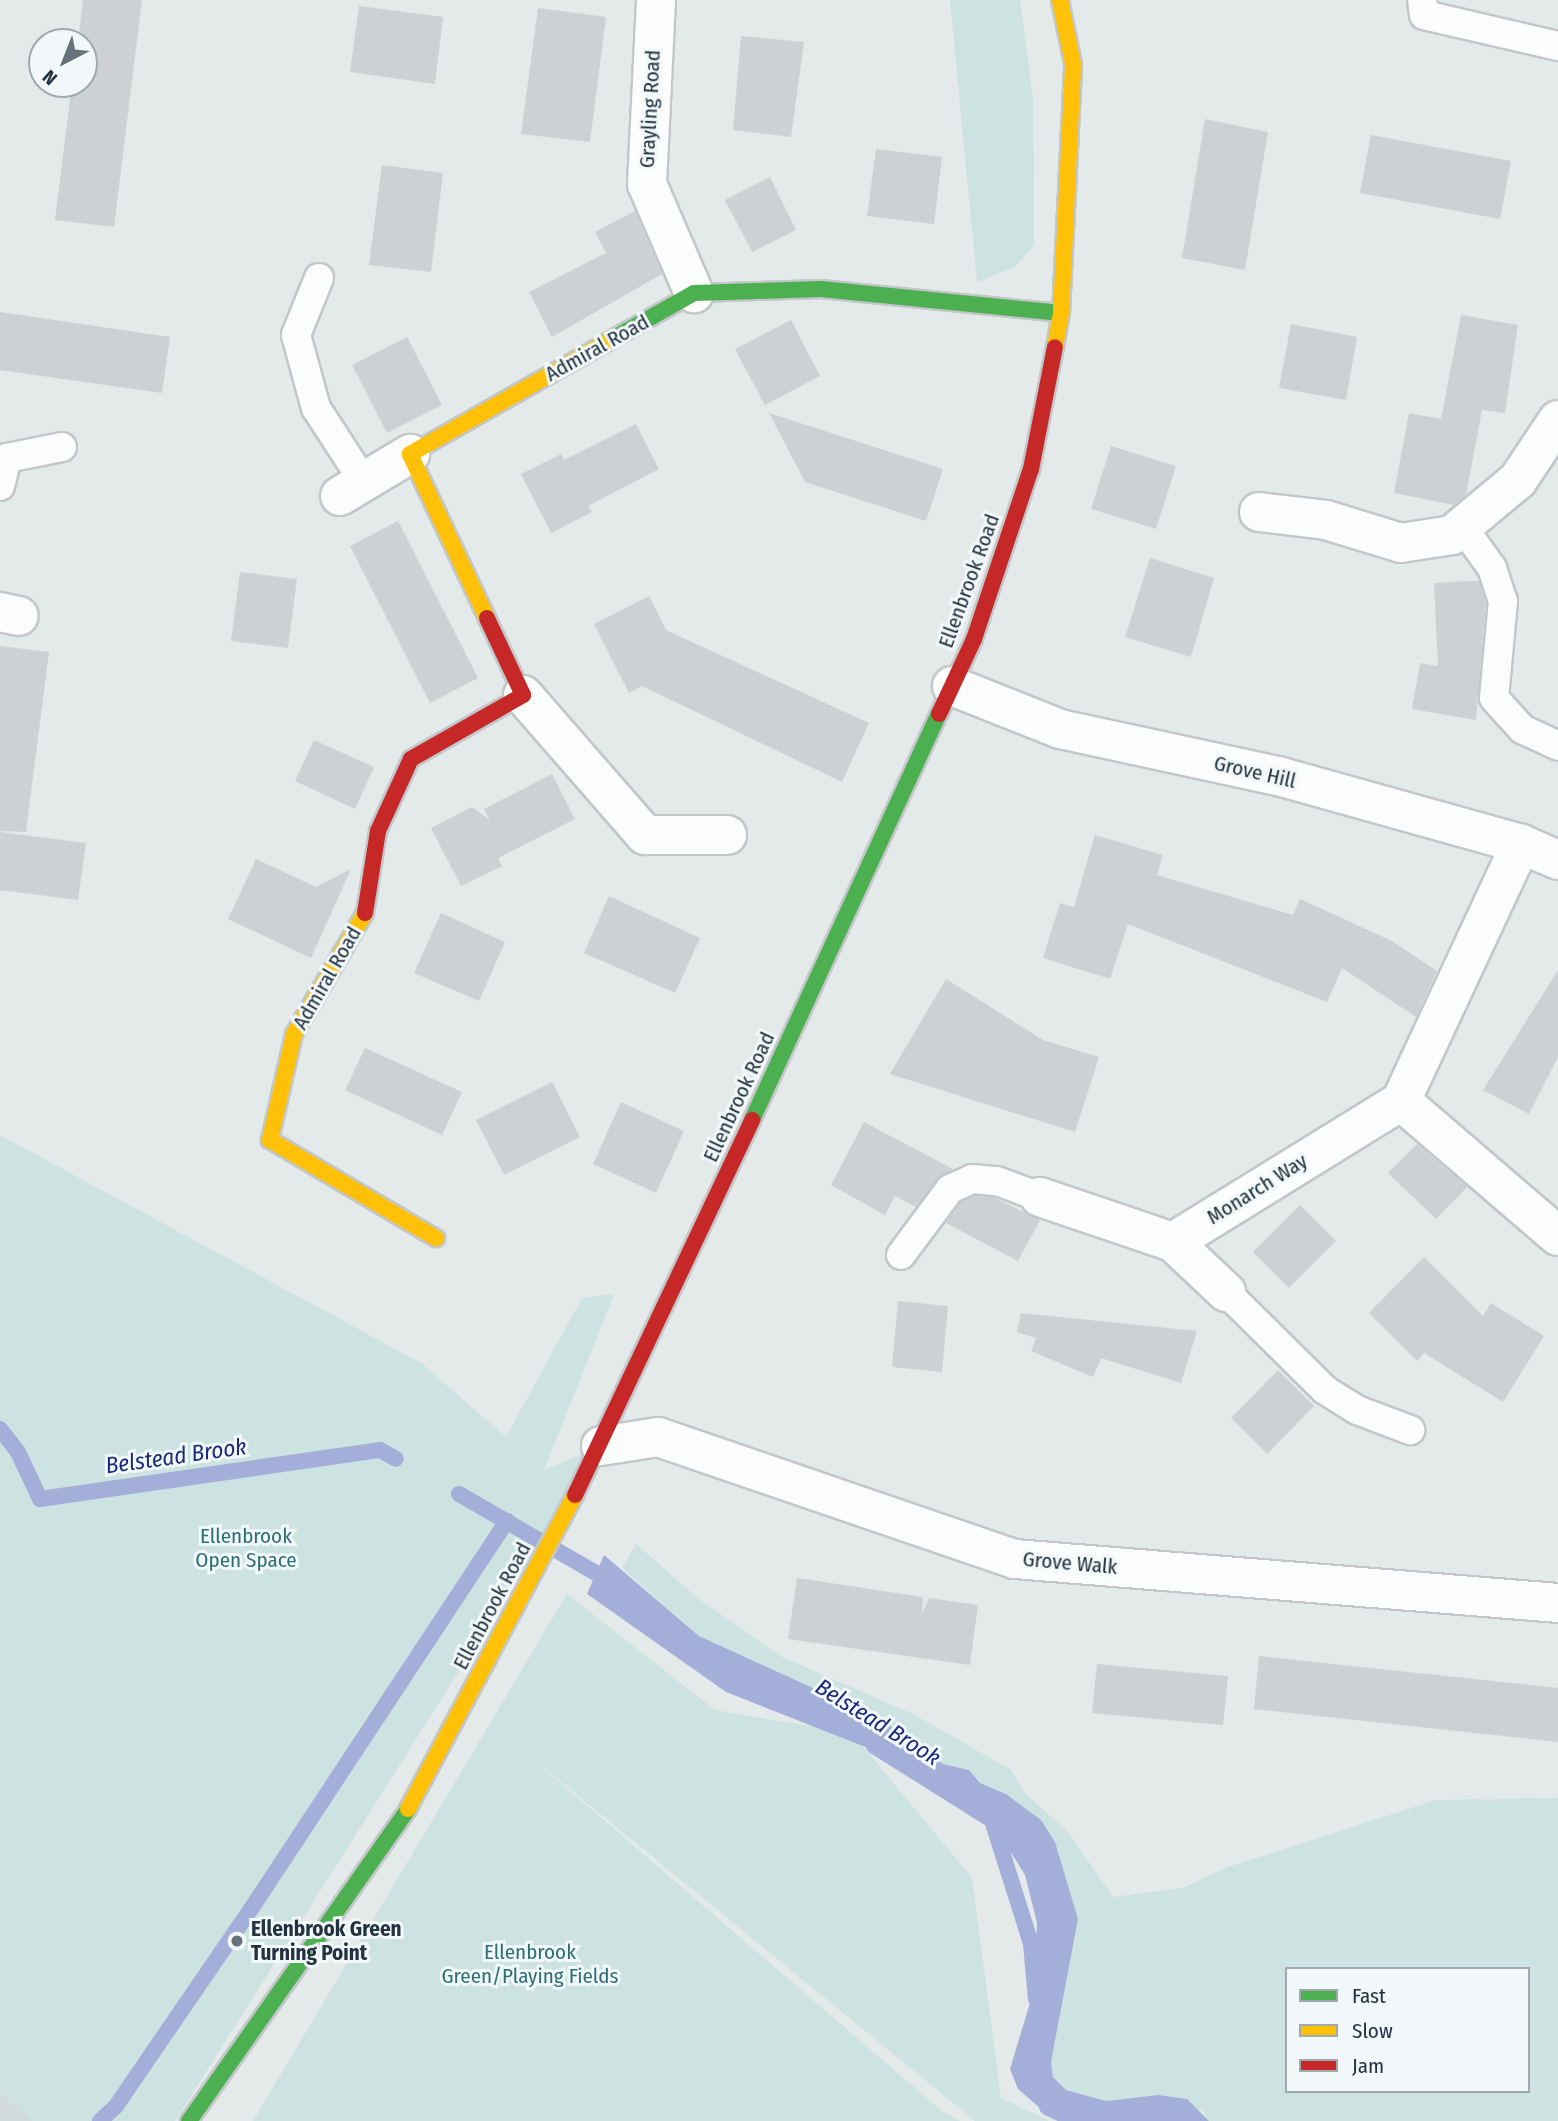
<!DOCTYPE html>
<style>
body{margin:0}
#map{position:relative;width:1558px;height:2121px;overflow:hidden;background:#e4e9ea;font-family:"Fira Sans Condensed",sans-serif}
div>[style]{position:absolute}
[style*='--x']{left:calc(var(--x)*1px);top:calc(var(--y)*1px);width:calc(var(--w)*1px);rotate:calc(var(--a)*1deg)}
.built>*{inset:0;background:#d2dadb}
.green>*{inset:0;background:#cde3e2}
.water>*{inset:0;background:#a4afd9}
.stream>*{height:16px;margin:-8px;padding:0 8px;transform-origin:8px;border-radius:8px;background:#a4afd9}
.building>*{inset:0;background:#cdd1d3}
.roads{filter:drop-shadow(2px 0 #c3c7c9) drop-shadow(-2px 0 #c3c7c9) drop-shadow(0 2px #c3c7c9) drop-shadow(0 -2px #c3c7c9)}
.lane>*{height:28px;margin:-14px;padding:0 14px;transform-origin:14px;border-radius:14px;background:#fbfcfc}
.street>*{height:38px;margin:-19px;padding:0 19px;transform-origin:19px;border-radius:19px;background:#fbfcfc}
.fast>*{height:16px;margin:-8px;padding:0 8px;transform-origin:8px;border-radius:8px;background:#4caf50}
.slow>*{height:16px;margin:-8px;padding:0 8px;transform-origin:8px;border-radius:8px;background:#ffc107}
.jam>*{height:16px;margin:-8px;padding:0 8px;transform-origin:8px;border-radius:8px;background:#c62828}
.dots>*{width:19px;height:19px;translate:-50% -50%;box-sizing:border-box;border:4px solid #f2f8f9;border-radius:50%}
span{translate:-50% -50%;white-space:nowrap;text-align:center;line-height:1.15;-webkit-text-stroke:6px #f2f8f9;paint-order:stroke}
.street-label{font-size:21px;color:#22323e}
.park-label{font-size:21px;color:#2b7075}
.poi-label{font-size:21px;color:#22323e;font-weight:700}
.left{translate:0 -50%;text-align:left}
.water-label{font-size:23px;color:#1b2a7a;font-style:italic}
.legend{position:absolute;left:1285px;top:1967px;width:245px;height:126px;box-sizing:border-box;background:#f2f8f9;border:2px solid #9fa9ae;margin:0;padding:9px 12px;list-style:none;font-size:21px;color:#22323e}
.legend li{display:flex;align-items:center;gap:14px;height:35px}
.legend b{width:35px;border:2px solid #9fa9ae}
.north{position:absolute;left:28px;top:28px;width:70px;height:70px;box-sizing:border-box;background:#f2f8f9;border:2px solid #9fa9ae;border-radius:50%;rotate:222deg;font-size:19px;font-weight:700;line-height:28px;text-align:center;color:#22323e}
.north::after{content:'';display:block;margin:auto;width:24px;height:32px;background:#66727a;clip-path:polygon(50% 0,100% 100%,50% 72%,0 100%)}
</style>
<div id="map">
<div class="built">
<i style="clip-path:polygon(0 2093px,33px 2121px,0 2121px)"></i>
</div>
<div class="green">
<i style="clip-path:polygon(950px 0,1020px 0,1033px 98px,1034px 245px,1015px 267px,977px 282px)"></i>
<i style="clip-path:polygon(0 1135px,421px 1363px,506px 1437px,582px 1298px,614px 1294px,544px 1470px,601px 1446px,175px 2121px,33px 2121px,0 2093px)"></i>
<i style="clip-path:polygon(evenodd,636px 1544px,699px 1599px,782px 1657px,913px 1714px,1011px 1770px,1024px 1792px,1068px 1832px,1113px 1897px,1182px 1888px,1228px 1867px,1436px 1800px,1558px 1798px,1558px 2121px,1209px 2121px,1203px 2111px,1158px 2095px,1106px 2101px,1066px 2090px,1053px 2077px,1051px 2062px,1078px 1919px,1006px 1794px,980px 1783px,969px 1770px,943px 1764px,881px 1719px,699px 1636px,622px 1568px,636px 1544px,1287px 1969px,1528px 1969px,1528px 2091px,1287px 2091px,1287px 1969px)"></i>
<i style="clip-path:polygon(567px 1594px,715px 1710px,852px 1733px,972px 1878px,1001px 2098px,1049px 2121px,975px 2121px,526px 1753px,943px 2112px,960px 2121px,253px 2121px)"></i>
</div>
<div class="water">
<i style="clip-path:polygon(604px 1555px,699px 1636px,881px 1719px,943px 1764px,969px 1770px,980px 1783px,1006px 1794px,1041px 1820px,1055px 1842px,1078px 1919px,1051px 2062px,1053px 2077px,1066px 2090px,1106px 2101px,1158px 2095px,1187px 2099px,1209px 2121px,1080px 2121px,1040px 2108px,1018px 2089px,1010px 2069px,1033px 1993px,1037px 1923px,1025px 1875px,1000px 1835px,974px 1809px,911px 1765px,726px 1692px,587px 1594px)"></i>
</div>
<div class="stream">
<i style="--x:0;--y:1429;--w:29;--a:52"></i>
<i style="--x:18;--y:1452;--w:52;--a:64.9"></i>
<i style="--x:40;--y:1499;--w:344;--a:-8.2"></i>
<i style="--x:380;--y:1450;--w:18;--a:29"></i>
<i style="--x:459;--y:1494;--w:180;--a:30"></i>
<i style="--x:874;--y:1746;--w:139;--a:32.1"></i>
<i style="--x:992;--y:1820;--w:130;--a:72.5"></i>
<i style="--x:1031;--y:1944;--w:55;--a:84.8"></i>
<i style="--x:1047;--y:2107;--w:32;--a:26"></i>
<i style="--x:100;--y:2121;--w:22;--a:-43"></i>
<i style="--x:116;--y:2106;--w:239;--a:-55.6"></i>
<i style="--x:251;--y:1909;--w:465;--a:-56.6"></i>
</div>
<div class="building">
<i style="clip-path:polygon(83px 0,142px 0,114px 227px,55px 220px,72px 84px,84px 84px,84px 42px,78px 42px)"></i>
<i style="clip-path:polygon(359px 6px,443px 17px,435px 84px,350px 72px)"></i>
<i style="clip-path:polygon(538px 8px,606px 17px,590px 142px,521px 134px)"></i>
<i style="clip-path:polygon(741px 36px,804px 42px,791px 137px,733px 130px)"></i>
<i style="clip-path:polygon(1205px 119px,1268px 132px,1245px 270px,1182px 258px)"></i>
<i style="clip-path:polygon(1371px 135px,1511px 161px,1500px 219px,1360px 193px)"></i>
<i style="clip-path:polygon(876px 149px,942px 157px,934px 224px,867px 216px)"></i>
<i style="clip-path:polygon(382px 165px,443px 173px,431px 272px,369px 265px)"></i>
<i style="clip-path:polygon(770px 177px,796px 230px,752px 252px,725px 200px)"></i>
<i style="clip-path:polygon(635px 211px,662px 274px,552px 337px,529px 292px,606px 253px,595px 232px)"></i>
<i style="clip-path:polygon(0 312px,170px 337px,162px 393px,0 370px)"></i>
<i style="clip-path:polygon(1461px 315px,1518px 325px,1505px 413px,1482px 410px,1466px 495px,1454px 505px,1394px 493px,1409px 413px,1441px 419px)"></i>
<i style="clip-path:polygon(791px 320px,820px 376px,765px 405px,735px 349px)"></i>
<i style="clip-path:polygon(1291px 324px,1357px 337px,1346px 400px,1279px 388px)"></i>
<i style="clip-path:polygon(407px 337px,442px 405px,387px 433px,352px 365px)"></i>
<i style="clip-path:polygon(769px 413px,943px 469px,926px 521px,805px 482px)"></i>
<i style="clip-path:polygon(636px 424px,659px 469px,588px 506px,592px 512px,551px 533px,521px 474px,561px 454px,564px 460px)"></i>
<i style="clip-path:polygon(1111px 446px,1176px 466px,1156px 529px,1091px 509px)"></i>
<i style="clip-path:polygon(398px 521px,478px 678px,430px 703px,350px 546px)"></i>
<i style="clip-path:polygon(1150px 558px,1214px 578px,1191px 657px,1125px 637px)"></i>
<i style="clip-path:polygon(240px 572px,297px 579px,288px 648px,231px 641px)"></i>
<i style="clip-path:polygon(1469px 581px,1479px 581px,1486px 603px,1476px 720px,1412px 709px,1420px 663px,1438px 666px,1434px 583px)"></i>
<i style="clip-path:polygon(649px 596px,666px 630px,869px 723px,842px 782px,642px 686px,629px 693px,594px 624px)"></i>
<i style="clip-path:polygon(0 646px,49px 652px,26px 832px,0 831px)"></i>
<i style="clip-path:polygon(314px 740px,374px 767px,355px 809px,295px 781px)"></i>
<i style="clip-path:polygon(552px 774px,575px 819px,498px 858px,502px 866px,461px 886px,431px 828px,472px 807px,490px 820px,484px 809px)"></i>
<i style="clip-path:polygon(0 832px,86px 843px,78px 900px,0 890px)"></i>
<i style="clip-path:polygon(1095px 835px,1163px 855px,1157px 875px,1293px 915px,1300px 899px,1392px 941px,1437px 971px,1416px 1017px,1342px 968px,1327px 1002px,1128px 924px,1110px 979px,1043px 958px,1060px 903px,1074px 907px)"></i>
<i style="clip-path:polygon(256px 859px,316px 887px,351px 869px,311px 958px,228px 919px)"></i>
<i style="clip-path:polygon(609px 896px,700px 938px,675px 993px,584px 953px)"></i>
<i style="clip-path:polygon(441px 913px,505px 942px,479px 1001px,414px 973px)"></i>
<i style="clip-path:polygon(1558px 970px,1558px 1057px,1529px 1114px,1483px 1090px)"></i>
<i style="clip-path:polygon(946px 979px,1043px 1040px,1099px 1057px,1075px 1132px,890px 1074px)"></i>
<i style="clip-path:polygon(365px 1048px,462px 1092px,442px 1135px,345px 1090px)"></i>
<i style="clip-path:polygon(552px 1082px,580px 1137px,504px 1175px,476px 1120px)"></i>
<i style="clip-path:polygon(621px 1102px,684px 1131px,656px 1193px,593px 1164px)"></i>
<i style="clip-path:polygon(864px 1122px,953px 1169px,937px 1179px,916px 1207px,895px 1196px,885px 1215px,831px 1185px)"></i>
<i style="clip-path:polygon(1417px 1144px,1467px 1187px,1436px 1219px,1388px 1173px)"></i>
<i style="clip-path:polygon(975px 1196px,993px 1197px,1040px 1220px,1018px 1261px,946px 1223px,961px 1202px)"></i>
<i style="clip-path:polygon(1300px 1205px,1336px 1241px,1289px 1288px,1253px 1252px)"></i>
<i style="clip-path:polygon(1424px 1257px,1483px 1316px,1491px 1303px,1544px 1336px,1503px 1402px,1424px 1353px,1417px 1361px,1369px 1313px)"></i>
<i style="clip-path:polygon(898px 1301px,948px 1306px,942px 1372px,892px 1367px)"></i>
<i style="clip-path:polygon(1021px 1313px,1197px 1331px,1181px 1383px,1101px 1358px,1093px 1377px,1031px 1351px,1036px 1338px,1017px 1332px)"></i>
<i style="clip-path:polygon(1278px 1370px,1314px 1406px,1267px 1454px,1231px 1418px)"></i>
<i style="clip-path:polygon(797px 1578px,923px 1597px,922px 1614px,929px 1598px,978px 1605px,970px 1665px,788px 1639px)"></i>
<i style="clip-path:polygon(1259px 1656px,1558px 1688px,1558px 1742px,1254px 1709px)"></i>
<i style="clip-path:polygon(1097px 1664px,1228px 1676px,1223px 1725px,1092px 1713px)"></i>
</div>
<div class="roads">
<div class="lane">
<i style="--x:1422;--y:0;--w:15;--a:82"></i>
<i style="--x:1424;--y:15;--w:138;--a:13"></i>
<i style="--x:319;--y:278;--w:61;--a:112"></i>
<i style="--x:296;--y:335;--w:76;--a:74.7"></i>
<i style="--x:316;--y:408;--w:88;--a:57"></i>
<i style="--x:0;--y:486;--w:29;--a:-76"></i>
<i style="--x:7;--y:458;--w:56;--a:-11.3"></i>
<i style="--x:1462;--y:526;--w:52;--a:54.5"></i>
<i style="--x:1492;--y:568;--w:35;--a:72"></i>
<i style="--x:1503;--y:601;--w:97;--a:95.3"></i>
<i style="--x:1494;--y:698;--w:42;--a:47.9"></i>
<i style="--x:1522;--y:729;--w:40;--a:25"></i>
<i style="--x:901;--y:1255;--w:82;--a:-53.4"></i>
<i style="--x:950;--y:1189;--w:24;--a:-24"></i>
<i style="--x:972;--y:1179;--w:25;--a:5"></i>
<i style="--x:997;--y:1181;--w:46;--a:20.4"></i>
<i style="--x:1226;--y:1292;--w:139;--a:44.7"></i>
<i style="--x:1325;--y:1390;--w:38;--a:32"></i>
<i style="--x:1357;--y:1410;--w:57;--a:20.7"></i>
</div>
<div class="street">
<i style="--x:656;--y:0;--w:184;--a:92.8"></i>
<i style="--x:647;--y:184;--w:119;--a:66.7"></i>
<i style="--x:340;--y:496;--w:82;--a:-31"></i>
<i style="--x:1259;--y:512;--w:67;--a:6.8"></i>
<i style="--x:1326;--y:520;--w:78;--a:17"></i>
<i style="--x:1401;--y:543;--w:52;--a:-8.9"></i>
<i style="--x:1452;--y:535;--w:86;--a:-39.8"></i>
<i style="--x:1518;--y:480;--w:72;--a:-56.3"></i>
<i style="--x:0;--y:612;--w:19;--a:12"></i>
<i style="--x:952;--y:686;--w:116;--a:21.7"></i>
<i style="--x:1060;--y:729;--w:223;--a:12.2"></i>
<i style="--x:1278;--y:776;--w:252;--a:15.6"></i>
<i style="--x:1521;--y:844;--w:40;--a:23.4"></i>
<i style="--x:523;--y:695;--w:186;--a:48.9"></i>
<i style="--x:645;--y:835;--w:82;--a:0"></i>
<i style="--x:1401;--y:1101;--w:207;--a:40.7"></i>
<i style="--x:1040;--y:1197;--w:140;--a:18.7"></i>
<i style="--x:1173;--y:1242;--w:268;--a:-31.7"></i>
<i style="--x:1401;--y:1101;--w:284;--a:-65"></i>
<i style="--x:1173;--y:1242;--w:73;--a:43.3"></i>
<i style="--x:601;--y:1446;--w:58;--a:-9"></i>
<i style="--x:658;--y:1437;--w:377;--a:18.9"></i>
<i style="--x:1015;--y:1559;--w:545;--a:4.63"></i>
</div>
<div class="fast">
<i style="--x:607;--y:342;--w:100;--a:-29.4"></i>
<i style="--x:694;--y:293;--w:127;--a:-1.8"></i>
<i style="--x:821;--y:289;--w:241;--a:5.7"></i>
<i style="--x:752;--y:1120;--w:447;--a:-65.3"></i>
<i style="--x:189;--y:2121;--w:381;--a:-54.9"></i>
</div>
<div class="slow">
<i style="--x:1055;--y:347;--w:35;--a:-80"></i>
<i style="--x:1061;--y:313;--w:249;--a:-87.2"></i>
<i style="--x:1073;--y:64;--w:65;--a:-101.5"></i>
<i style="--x:487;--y:618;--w:181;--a:-115.2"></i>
<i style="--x:410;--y:454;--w:227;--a:-29.6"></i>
<i style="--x:365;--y:913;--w:140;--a:120.4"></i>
<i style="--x:294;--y:1034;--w:109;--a:102.8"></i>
<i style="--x:270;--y:1140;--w:193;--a:30.6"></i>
<i style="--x:408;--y:1809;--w:356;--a:-62"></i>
</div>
<div class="jam">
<i style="--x:939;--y:714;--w:83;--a:-65"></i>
<i style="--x:974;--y:639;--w:179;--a:-71.5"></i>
<i style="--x:1031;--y:469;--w:124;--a:-78.9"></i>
<i style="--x:365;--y:913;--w:83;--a:-81"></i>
<i style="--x:378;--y:831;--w:79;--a:-65.4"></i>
<i style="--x:411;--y:759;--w:129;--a:-29.7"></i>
<i style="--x:523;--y:695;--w:85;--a:-115.1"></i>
<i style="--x:575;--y:1495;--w:415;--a:-64.7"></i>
</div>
</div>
<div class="dots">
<i style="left:237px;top:1941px;background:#66727a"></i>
</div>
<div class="street-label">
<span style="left:650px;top:109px;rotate:-87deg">Grayling Road</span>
<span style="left:597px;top:348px;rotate:-29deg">Admiral Road</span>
<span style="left:969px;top:581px;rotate:-70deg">Ellenbrook Road</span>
<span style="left:1255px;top:772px;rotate:13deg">Grove Hill</span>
<span style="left:327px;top:978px;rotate:-60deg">Admiral Road</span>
<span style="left:739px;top:1097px;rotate:-65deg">Ellenbrook Road</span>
<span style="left:1257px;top:1189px;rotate:-32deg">Monarch Way</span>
<span style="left:1070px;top:1563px;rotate:5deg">Grove Walk</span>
<span style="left:492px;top:1606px;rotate:-62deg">Ellenbrook Road</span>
</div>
<div class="park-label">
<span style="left:246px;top:1548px">Ellenbrook<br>Open Space</span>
<span style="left:530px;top:1964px">Ellenbrook<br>Green/Playing Fields</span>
</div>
<div class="poi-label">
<span class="left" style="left:251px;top:1941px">Ellenbrook Green<br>Turning Point</span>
</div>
<div class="water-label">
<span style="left:176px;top:1456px;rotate:-8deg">Belstead Brook</span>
<span style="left:878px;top:1722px;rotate:32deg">Belstead Brook</span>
</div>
<ul class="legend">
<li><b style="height:9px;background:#4caf50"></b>Fast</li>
<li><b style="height:9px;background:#ffc107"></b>Slow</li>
<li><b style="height:9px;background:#c62828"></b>Jam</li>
</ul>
<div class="north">N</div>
</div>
